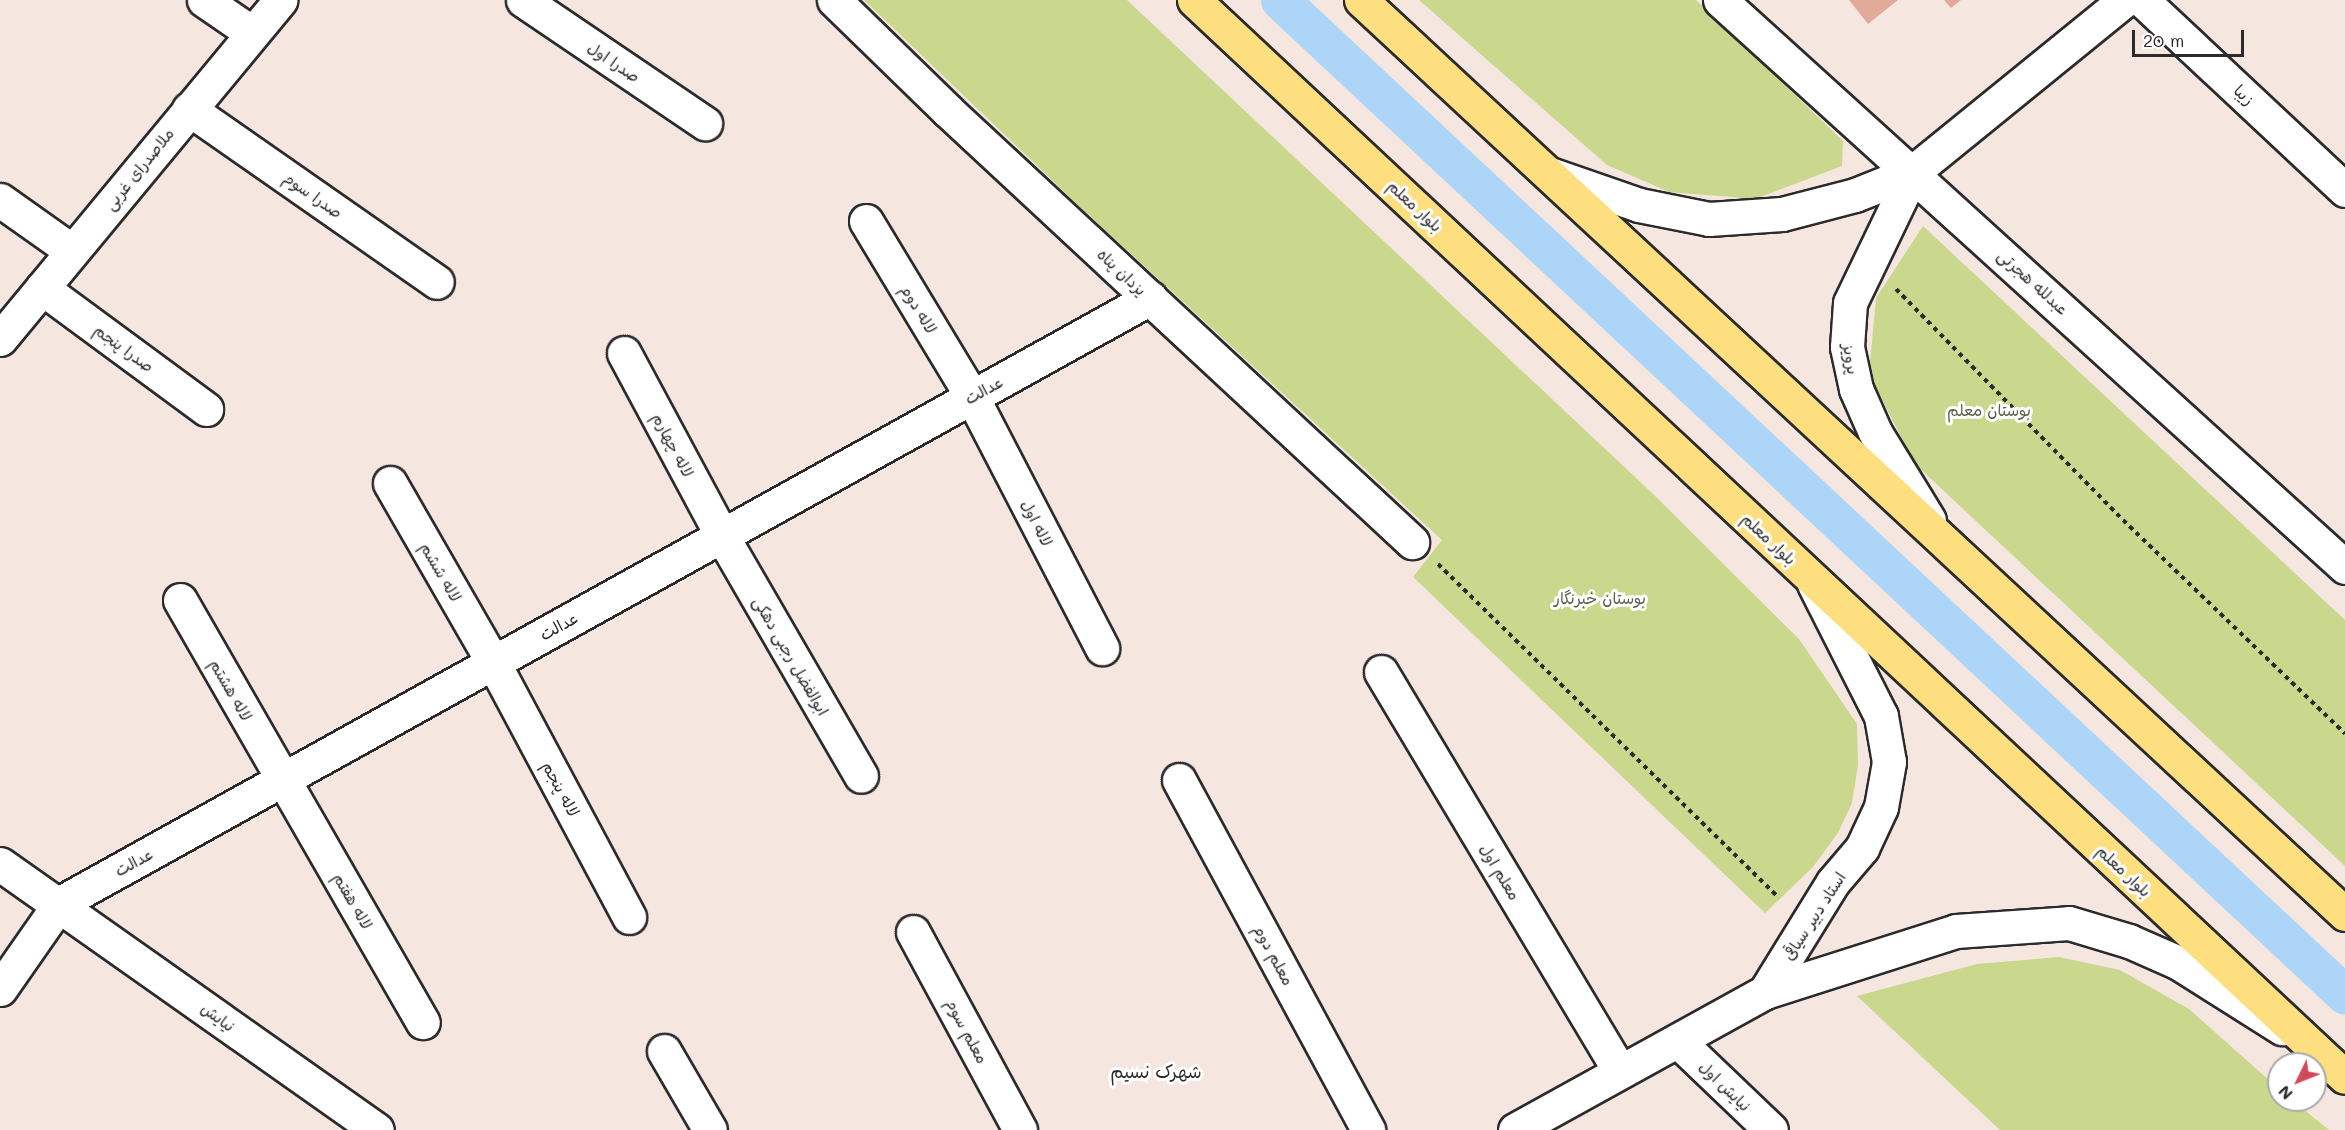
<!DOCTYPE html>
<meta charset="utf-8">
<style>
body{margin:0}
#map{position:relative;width:2345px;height:1130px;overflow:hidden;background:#f6e6e0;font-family:Mali,"Playpen Sans Arabic",sans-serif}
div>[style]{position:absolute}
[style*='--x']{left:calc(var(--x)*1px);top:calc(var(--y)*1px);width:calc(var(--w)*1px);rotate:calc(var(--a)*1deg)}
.green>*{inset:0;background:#c9d88c}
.canal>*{height:39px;margin:-19.5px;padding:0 19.5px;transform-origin:19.5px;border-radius:19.5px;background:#acd5f7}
.building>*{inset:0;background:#e1aa99}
.path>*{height:4px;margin-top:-2px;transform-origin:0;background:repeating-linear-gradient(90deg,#2b2b2b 0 4.5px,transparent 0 9px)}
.roads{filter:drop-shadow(2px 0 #2b2b2b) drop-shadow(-2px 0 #2b2b2b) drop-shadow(0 2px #2b2b2b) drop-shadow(0 -2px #2b2b2b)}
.minor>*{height:33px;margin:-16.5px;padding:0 16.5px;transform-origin:16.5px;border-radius:16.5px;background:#fff}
.major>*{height:33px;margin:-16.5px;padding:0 16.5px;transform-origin:16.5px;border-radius:16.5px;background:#fddf80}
span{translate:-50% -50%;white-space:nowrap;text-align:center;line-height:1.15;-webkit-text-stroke:6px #fff;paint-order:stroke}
.street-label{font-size:16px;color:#2b2b2b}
.park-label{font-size:16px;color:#5a5f48}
.neighbourhood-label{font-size:18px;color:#2b2b2b}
.north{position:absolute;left:2267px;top:1052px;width:60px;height:60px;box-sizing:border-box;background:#fff;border:2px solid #aaa;border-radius:50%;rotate:227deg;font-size:16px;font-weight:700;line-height:24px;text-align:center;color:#2b2b2b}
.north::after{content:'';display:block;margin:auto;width:21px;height:27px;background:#d1495b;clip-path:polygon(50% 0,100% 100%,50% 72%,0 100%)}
.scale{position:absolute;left:2132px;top:30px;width:112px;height:27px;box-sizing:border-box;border:3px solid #2b2b2b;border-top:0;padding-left:8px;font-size:18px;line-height:21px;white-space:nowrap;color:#2b2b2b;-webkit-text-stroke:4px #fff;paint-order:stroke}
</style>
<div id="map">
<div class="green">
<i style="clip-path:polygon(864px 0,1127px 0,1651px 492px,1799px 639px,1857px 724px,1858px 765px,1852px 803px,1838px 833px,1813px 867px,1765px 913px,1413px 577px,1442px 540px,1078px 205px)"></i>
<i style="clip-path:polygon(1419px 0,1696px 0,1843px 141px,1842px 166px,1755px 199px,1669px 192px,1607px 165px)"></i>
<i style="clip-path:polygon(1923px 226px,2345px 620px,2345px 866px,1915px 464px,1869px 374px,1876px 298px)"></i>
<i style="clip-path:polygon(2059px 957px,2120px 970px,2189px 1009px,2279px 1089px,2279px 1100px,2292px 1100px,2329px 1130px,2000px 1130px,1857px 996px,1977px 964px)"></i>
</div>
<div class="canal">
<i style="--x:1280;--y:0;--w:1457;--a:43.05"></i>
</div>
<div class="building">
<i style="clip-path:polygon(1849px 0,1898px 0,1868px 24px)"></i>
<i style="clip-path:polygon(1944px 0,1961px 0,1951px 8px)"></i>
</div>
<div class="path">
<i style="--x:1896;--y:289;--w:324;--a:45.5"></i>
<i style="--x:2123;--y:520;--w:308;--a:43.9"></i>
<i style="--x:1438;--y:564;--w:477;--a:44.4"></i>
</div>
<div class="roads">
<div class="minor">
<i style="--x:204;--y:0;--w:58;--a:34.5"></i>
<i style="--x:523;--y:0;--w:220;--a:34.1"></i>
<i style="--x:834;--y:0;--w:158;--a:44.2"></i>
<i style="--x:947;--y:110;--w:635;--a:42.89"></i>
<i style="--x:1720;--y:0;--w:844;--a:42.21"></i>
<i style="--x:2142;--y:0;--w:278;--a:43.1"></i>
<i style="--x:189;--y:109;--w:302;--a:34.9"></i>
<i style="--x:1913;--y:172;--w:145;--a:115.7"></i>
<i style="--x:1850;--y:303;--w:44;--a:93.9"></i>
<i style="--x:1847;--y:347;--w:43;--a:77.9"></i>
<i style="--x:1856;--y:389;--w:47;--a:66.2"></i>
<i style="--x:1875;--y:432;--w:103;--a:58.5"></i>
<i style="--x:1550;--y:174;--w:94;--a:19.2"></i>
<i style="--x:1639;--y:205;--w:71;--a:11.3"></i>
<i style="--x:1709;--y:219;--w:73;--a:-3.9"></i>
<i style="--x:1782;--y:214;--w:75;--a:-14.6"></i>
<i style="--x:1855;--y:195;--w:62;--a:-21.6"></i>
<i style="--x:1913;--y:172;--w:273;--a:-39.1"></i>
<i style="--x:0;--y:200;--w:88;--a:35.3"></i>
<i style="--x:866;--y:221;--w:205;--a:58.9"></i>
<i style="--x:972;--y:397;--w:283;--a:62.6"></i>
<i style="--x:42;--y:288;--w:204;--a:36.4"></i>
<i style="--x:0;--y:339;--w:440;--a:-50.4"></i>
<i style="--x:624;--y:353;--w:208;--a:61.8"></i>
<i style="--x:722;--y:536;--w:277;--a:59.9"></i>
<i style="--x:390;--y:483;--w:207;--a:60.1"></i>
<i style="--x:493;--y:662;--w:289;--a:61.9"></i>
<i style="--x:180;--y:600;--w:487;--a:60.1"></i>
<i style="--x:1381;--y:672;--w:465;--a:59.1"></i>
<i style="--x:1179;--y:780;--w:398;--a:61.6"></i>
<i style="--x:0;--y:864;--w:461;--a:35.2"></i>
<i style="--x:913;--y:932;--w:225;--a:61.6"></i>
<i style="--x:0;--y:989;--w:105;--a:-55.1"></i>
<i style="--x:60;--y:903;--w:1247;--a:-29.03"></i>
<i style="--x:1765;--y:992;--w:201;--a:-17.7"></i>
<i style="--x:1956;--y:931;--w:113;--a:-4"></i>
<i style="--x:2069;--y:923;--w:63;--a:16.7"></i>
<i style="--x:2129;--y:941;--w:55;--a:23.7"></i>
<i style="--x:2179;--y:963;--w:122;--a:32.3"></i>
<i style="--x:1679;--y:1042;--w:127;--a:43.7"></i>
<i style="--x:664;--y:1051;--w:91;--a:59.8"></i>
<i style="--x:1515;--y:1130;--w:286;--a:-28.9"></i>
<i style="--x:1765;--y:992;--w:129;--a:-58.3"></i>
<i style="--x:1833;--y:882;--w:45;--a:-49.5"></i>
<i style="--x:1862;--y:848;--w:45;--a:-65.1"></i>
<i style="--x:1881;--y:807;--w:46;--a:-79.9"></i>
<i style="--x:1889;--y:762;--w:47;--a:-99.9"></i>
<i style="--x:1881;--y:716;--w:148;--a:-116.9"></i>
</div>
<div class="major">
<i style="--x:1194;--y:0;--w:1576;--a:43.1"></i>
<i style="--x:1361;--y:0;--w:1343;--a:42.89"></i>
</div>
</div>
<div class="street-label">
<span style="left:614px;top:62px;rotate:34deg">صدرا اول</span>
<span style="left:2244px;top:95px;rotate:43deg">زیبا</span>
<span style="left:139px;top:169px;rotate:-51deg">ملاصدرای غربی</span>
<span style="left:313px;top:195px;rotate:35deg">صدرا سوم</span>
<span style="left:1415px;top:206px;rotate:43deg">بلوار معلم</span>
<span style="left:1122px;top:272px;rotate:43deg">یزدان پناه</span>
<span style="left:2033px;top:282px;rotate:42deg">عبدلله هجرتی</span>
<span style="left:919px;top:309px;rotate:59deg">لاله دوم</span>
<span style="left:124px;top:348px;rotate:36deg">صدرا پنجم</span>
<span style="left:1851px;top:359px;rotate:81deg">پرویز</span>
<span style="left:984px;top:390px;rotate:-29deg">عدالت</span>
<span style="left:673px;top:445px;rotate:62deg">لاله چهارم</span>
<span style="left:1037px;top:523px;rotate:63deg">لاله اول</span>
<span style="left:1769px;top:539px;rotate:43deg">بلوار معلم</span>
<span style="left:441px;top:572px;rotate:60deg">لاله ششم</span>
<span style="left:559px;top:626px;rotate:-29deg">عدالت</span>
<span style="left:791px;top:656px;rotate:60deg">ابوالفضل رجبی دهکی</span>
<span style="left:231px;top:690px;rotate:60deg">لاله هشتم</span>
<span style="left:561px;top:789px;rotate:62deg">لاله پنجم</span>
<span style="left:134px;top:862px;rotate:-29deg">عدالت</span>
<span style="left:2124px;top:871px;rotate:43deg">بلوار معلم</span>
<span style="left:1500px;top:872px;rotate:59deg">معلم اول</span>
<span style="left:353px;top:901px;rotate:60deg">لاله هفتم</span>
<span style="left:1814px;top:916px;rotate:-57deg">استاد دبیر سیاقی</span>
<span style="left:1274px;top:955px;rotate:62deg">معلم دوم</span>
<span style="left:218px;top:1017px;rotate:36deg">نيايش</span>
<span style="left:967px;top:1031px;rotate:62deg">معلم سوم</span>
<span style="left:1725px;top:1086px;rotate:44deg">نیایش اول</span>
</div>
<div class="park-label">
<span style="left:1989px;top:410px">بوستان معلم</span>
<span style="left:1600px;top:598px">بوستان خبرنگار</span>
</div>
<div class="neighbourhood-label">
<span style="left:1156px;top:1071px">شهرک نسیم</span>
</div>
<div class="north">N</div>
<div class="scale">20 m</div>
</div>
